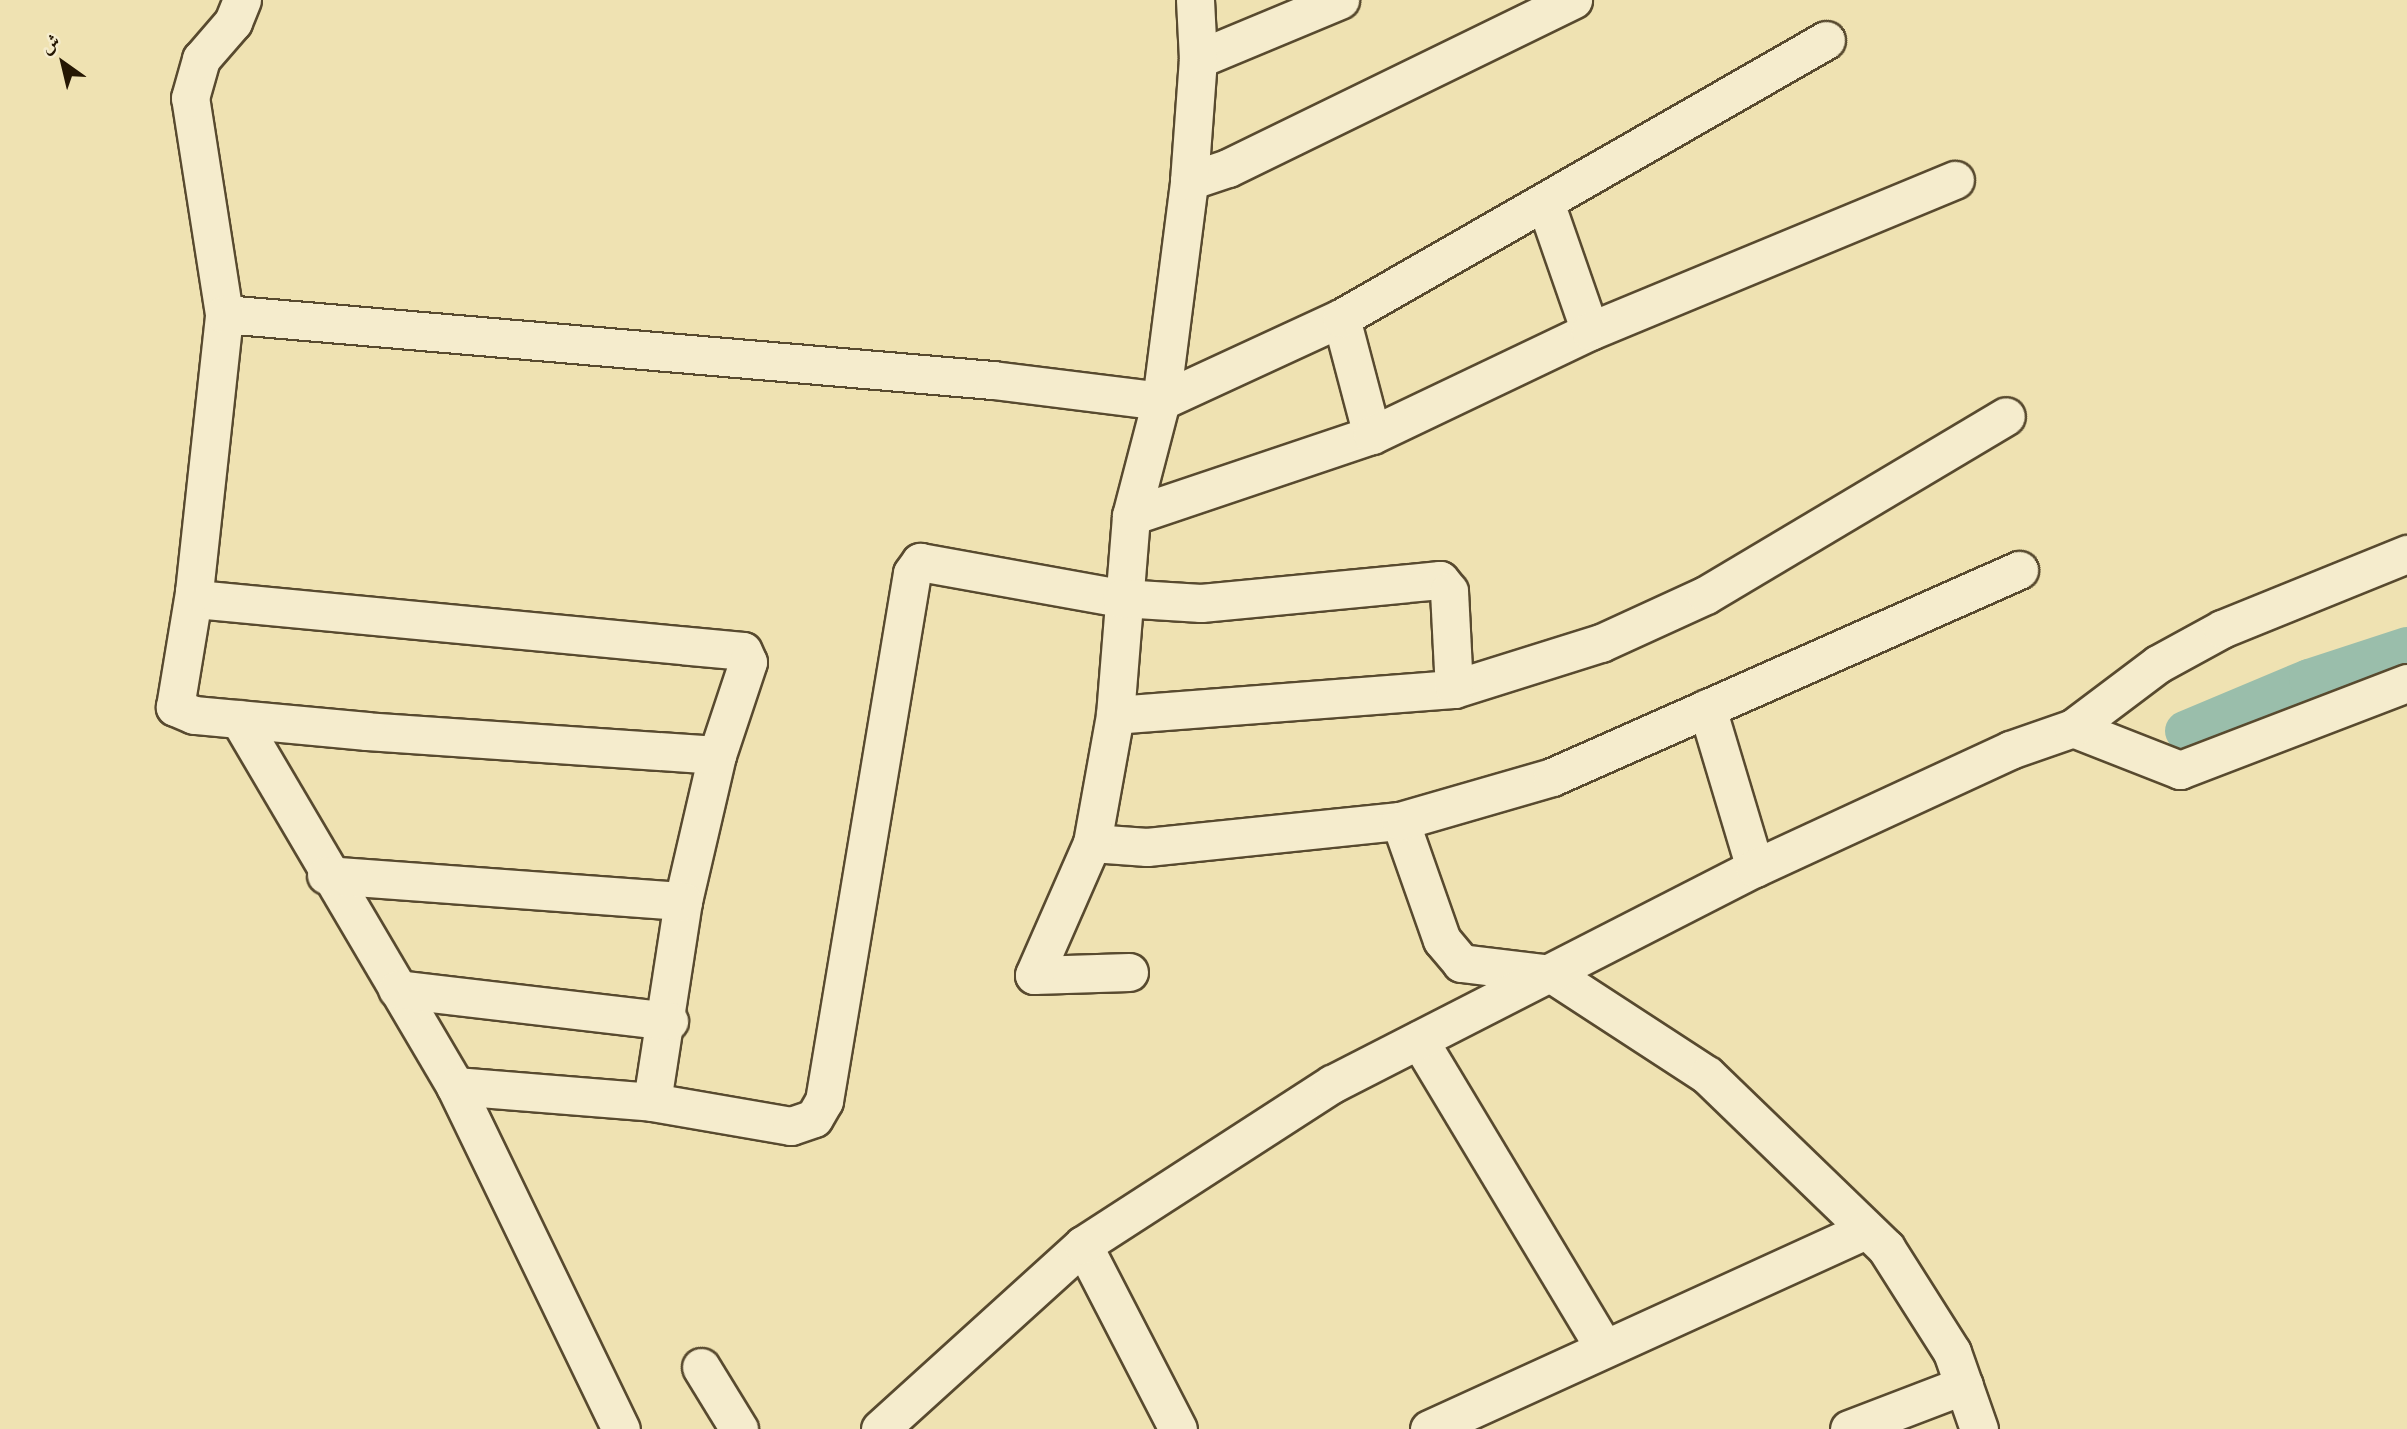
<!DOCTYPE html>
<meta charset="utf-8">
<style>
body{margin:0}
#map{position:relative;width:2407px;height:1429px;overflow:hidden;background:#efe2b2;font-family:"Old Standard TT",Amiri,serif}
div>[style]{position:absolute}
[style*='--x']{left:calc(var(--x)*1px);top:calc(var(--y)*1px);width:calc(var(--w)*1px);rotate:calc(var(--a)*1deg)}
.canal>*{height:40px;margin:-20px;padding:0 20px;transform-origin:20px;border-radius:20px;background:#9abeab}
.roads{filter:drop-shadow(2px 0 #584a2f) drop-shadow(-2px 0 #584a2f) drop-shadow(0 2px #584a2f) drop-shadow(0 -2px #584a2f)}
.minor>*{height:37px;margin:-18.5px;padding:0 18.5px;transform-origin:18.5px;border-radius:18.5px;background:#f5eccd}
span{translate:-50% -50%;white-space:nowrap;text-align:center;line-height:1.15;-webkit-text-stroke:6px #f5eccd;paint-order:stroke}
.north{position:absolute;left:28px;top:28px;width:70px;height:70px;-webkit-text-stroke:5px #f5eccd;paint-order:stroke;rotate:326deg;font-size:19px;font-weight:700;line-height:28px;text-align:center;color:#251703}
.north::after{content:'';display:block;margin:auto;width:24px;height:32px;background:#251703;clip-path:polygon(50% 0,100% 100%,50% 72%,0 100%)}
</style>
<div id="map">
<div class="canal">
<div style="--x:2185;--y:731;--w:134;--a:-22.8"></div>
<div style="--x:2309;--y:679;--w:103;--a:-18.1"></div>
</div>
<div class="roads">
<div class="minor">
<div style="--x:1198;--y:59;--w:154;--a:-22.6"></div>
<div style="--x:1189;--y:181;--w:41;--a:-18.4"></div>
<div style="--x:1228;--y:168;--w:384;--a:-26"></div>
<div style="--x:1546;--y:205;--w:133;--a:70.8"></div>
<div style="--x:224;--y:314;--w:219;--a:-98.9"></div>
<div style="--x:190;--y:98;--w:41;--a:-74.2"></div>
<div style="--x:201;--y:59;--w:49;--a:-49.1"></div>
<div style="--x:233;--y:22;--w:24;--a:-68"></div>
<div style="--x:1341;--y:318;--w:121;--a:75.2"></div>
<div style="--x:1131;--y:516;--w:254;--a:-18.6"></div>
<div style="--x:1372;--y:435;--w:242;--a:-25.5"></div>
<div style="--x:1590;--y:331;--w:395;--a:-22.5"></div>
<div style="--x:194;--y:592;--w:7;--a:74"></div>
<div style="--x:196;--y:599;--w:549;--a:5.43"></div>
<div style="--x:743;--y:651;--w:12;--a:66"></div>
<div style="--x:748;--y:662;--w:98;--a:108.4"></div>
<div style="--x:717;--y:755;--w:150;--a:103.1"></div>
<div style="--x:683;--y:901;--w:203;--a:98.8"></div>
<div style="--x:1707;--y:708;--w:167;--a:73.3"></div>
<div style="--x:1115;--y:715;--w:340;--a:-4.4"></div>
<div style="--x:1454;--y:689;--w:154;--a:-17.4"></div>
<div style="--x:1601;--y:643;--w:115;--a:-24.6"></div>
<div style="--x:1706;--y:595;--w:349;--a:-30.8"></div>
<div style="--x:239;--y:719;--w:426;--a:59.5"></div>
<div style="--x:455;--y:1086;--w:381;--a:64.2"></div>
<div style="--x:2073;--y:728;--w:115;--a:21.4"></div>
<div style="--x:2180;--y:770;--w:243;--a:-21"></div>
<div style="--x:717;--y:755;--w:351;--a:-176.1"></div>
<div style="--x:367;--y:731;--w:174;--a:-174.7"></div>
<div style="--x:194;--y:715;--w:21;--a:-157"></div>
<div style="--x:175;--y:707;--w:117;--a:-80.6"></div>
<div style="--x:194;--y:592;--w:280;--a:-83.8"></div>
<div style="--x:224;--y:314;--w:772;--a:4.91"></div>
<div style="--x:993;--y:380;--w:169;--a:7.1"></div>
<div style="--x:1161;--y:401;--w:198;--a:-24.8"></div>
<div style="--x:1341;--y:318;--w:559;--a:-29.82"></div>
<div style="--x:1400;--y:821;--w:126;--a:70.6"></div>
<div style="--x:1442;--y:940;--w:30;--a:50"></div>
<div style="--x:1461;--y:963;--w:92;--a:6.9"></div>
<div style="--x:1552;--y:974;--w:185;--a:33.1"></div>
<div style="--x:1707;--y:1075;--w:249;--a:44"></div>
<div style="--x:1886;--y:1248;--w:123;--a:57.6"></div>
<div style="--x:1952;--y:1352;--w:82;--a:70.7"></div>
<div style="--x:1092;--y:843;--w:55;--a:4.2"></div>
<div style="--x:1147;--y:847;--w:254;--a:-5.9"></div>
<div style="--x:1400;--y:821;--w:158;--a:-16.1"></div>
<div style="--x:1552;--y:777;--w:511;--a:-23.91"></div>
<div style="--x:326;--y:875;--w:358;--a:4.2"></div>
<div style="--x:1129;--y:972;--w:95;--a:178.2"></div>
<div style="--x:1034;--y:975;--w:144;--a:-66.3"></div>
<div style="--x:1092;--y:843;--w:130;--a:-79.8"></div>
<div style="--x:1115;--y:715;--w:200;--a:-85.4"></div>
<div style="--x:1131;--y:516;--w:119;--a:-75.4"></div>
<div style="--x:1161;--y:401;--w:222;--a:-82.7"></div>
<div style="--x:1189;--y:181;--w:122;--a:-85.8"></div>
<div style="--x:1198;--y:59;--w:59;--a:-92.9"></div>
<div style="--x:397;--y:989;--w:274;--a:6.7"></div>
<div style="--x:1419;--y:1040;--w:359;--a:59"></div>
<div style="--x:455;--y:1086;--w:198;--a:4.6"></div>
<div style="--x:652;--y:1102;--w:141;--a:9.8"></div>
<div style="--x:791;--y:1126;--w:24;--a:-19"></div>
<div style="--x:814;--y:1118;--w:20;--a:-60"></div>
<div style="--x:824;--y:1101;--w:535;--a:-80.54"></div>
<div style="--x:912;--y:573;--w:14;--a:-54"></div>
<div style="--x:920;--y:562;--w:204;--a:10.2"></div>
<div style="--x:1121;--y:598;--w:80;--a:3.6"></div>
<div style="--x:1201;--y:603;--w:240;--a:-5.5"></div>
<div style="--x:1440;--y:580;--w:14;--a:51"></div>
<div style="--x:1449;--y:591;--w:98;--a:87.1"></div>
<div style="--x:1083;--y:1245;--w:207;--a:62.7"></div>
<div style="--x:701;--y:1367;--w:73;--a:58.5"></div>
<div style="--x:880;--y:1429;--w:274;--a:-42.2"></div>
<div style="--x:1083;--y:1245;--w:297;--a:-32.9"></div>
<div style="--x:1332;--y:1084;--w:475;--a:-27.1"></div>
<div style="--x:1755;--y:868;--w:281;--a:-24.8"></div>
<div style="--x:2010;--y:750;--w:67;--a:-19.2"></div>
<div style="--x:2073;--y:728;--w:106;--a:-37"></div>
<div style="--x:2158;--y:664;--w:73;--a:-28.7"></div>
<div style="--x:2222;--y:629;--w:200;--a:-22.1"></div>
<div style="--x:1429;--y:1429;--w:480;--a:-24.5"></div>
<div style="--x:1849;--y:1429;--w:123;--a:-20.9"></div>
</div>
</div>
<div class="north">ش</div>
</div>
